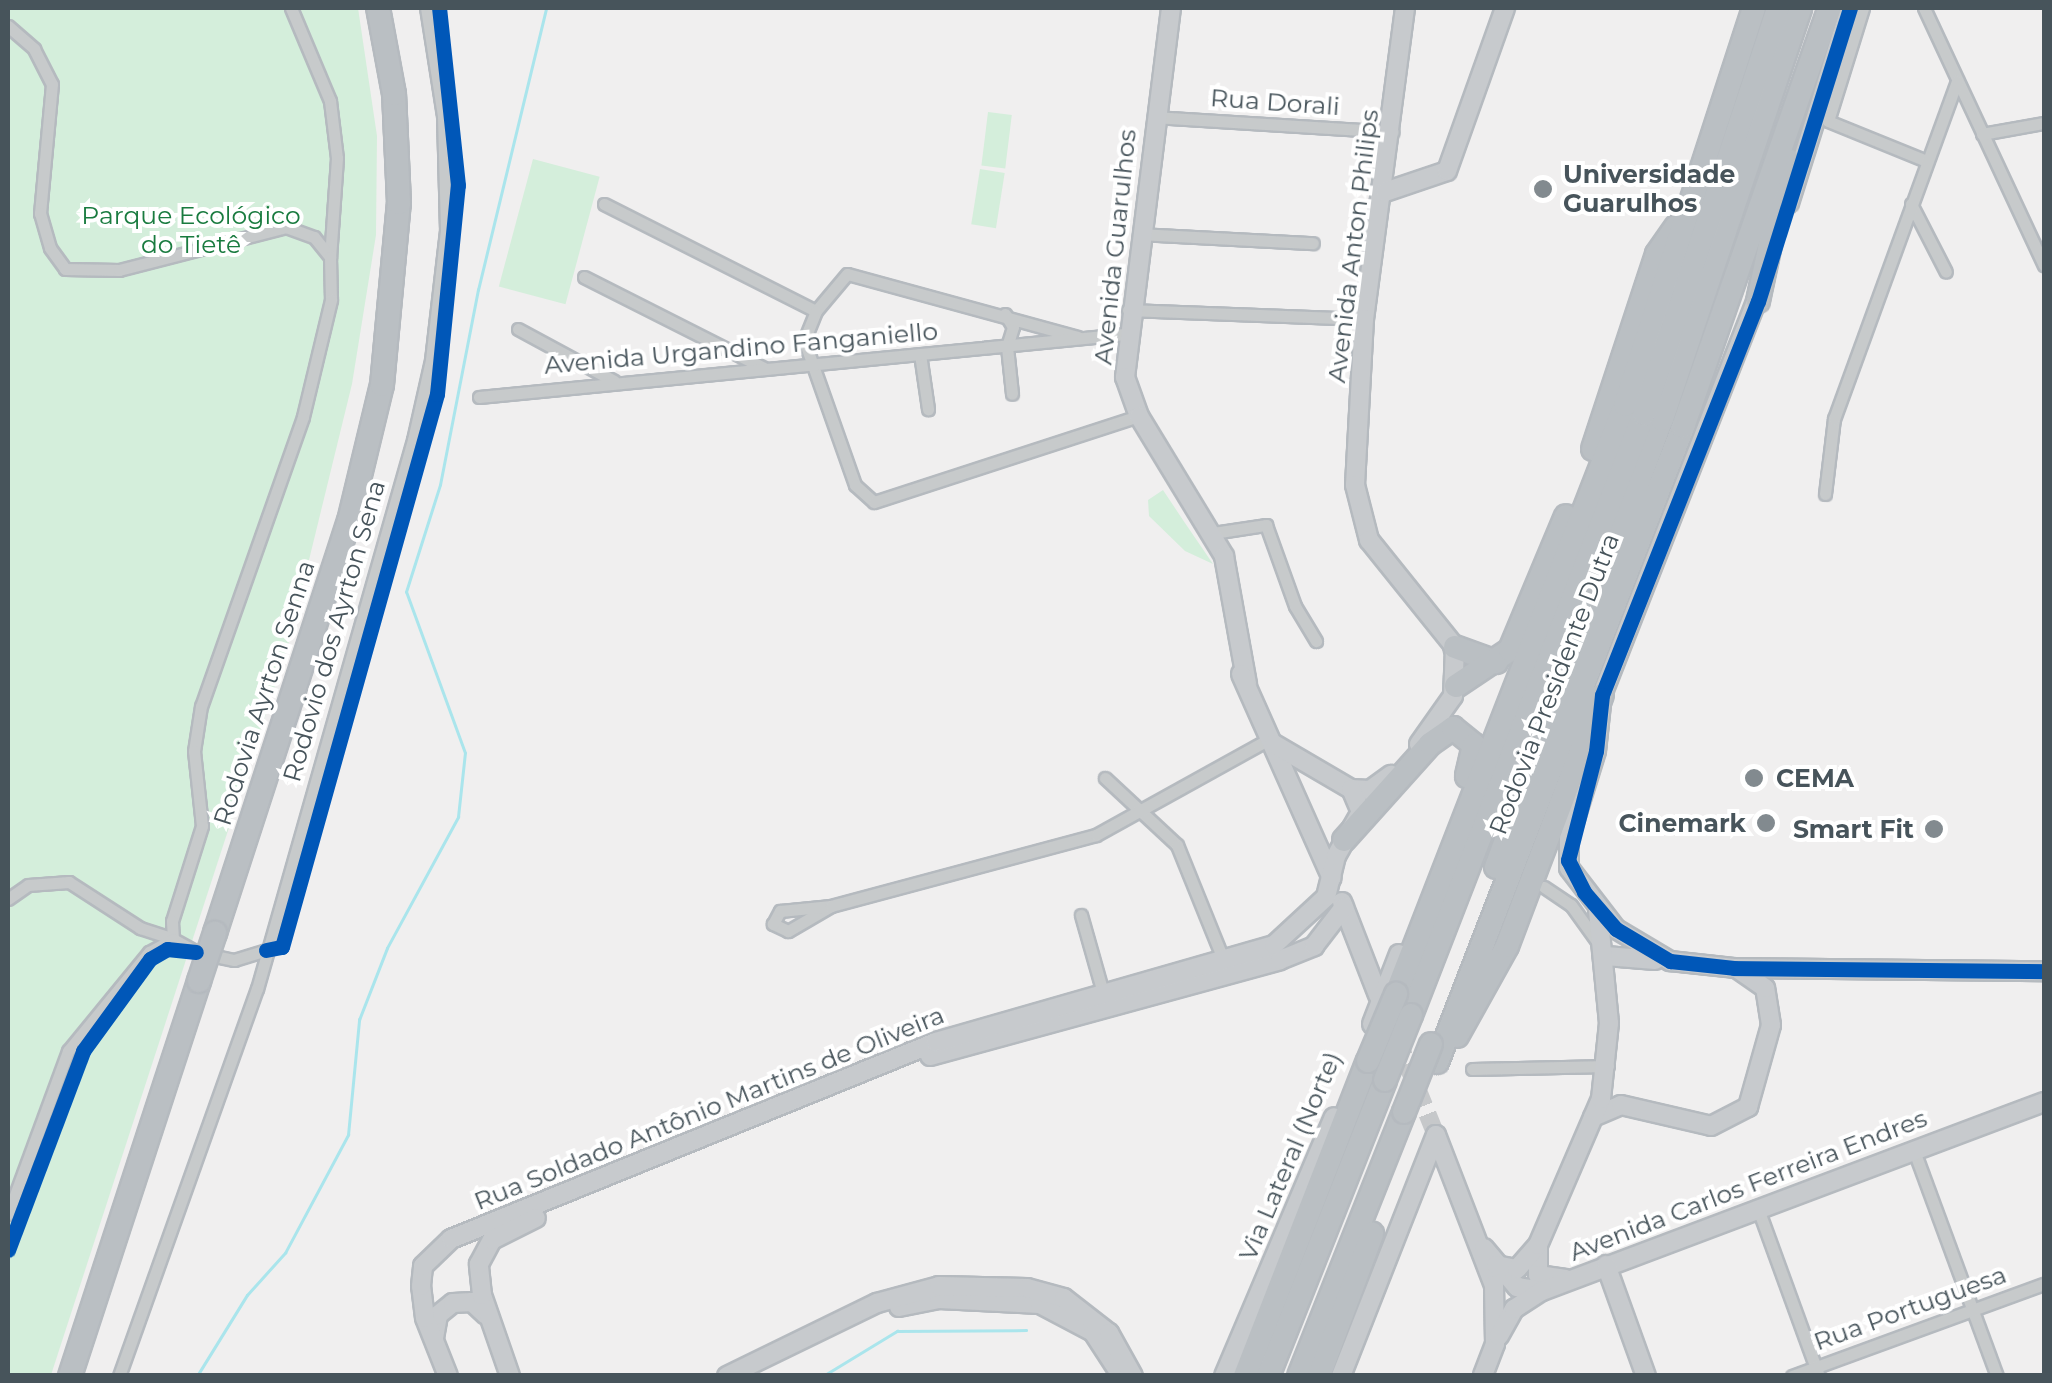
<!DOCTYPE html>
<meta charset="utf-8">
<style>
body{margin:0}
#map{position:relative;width:2052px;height:1383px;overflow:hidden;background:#f0efef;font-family:Montserrat,sans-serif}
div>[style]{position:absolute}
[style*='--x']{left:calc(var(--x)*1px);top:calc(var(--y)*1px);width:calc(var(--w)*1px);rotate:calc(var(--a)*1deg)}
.green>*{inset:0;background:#d4eedb;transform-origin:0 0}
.stream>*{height:2.5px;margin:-1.25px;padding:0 1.25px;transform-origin:1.25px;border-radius:1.25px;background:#aae5ec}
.secondary-tunnel>*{height:18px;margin-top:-9px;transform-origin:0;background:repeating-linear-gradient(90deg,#c6c8ca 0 18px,transparent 0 27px)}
.roads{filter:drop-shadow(2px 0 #b5babf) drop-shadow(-2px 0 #b5babf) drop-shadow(0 2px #b5babf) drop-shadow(0 -2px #b5babf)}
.street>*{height:11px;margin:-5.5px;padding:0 5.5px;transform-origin:5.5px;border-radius:5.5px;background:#c7cacb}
.secondary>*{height:18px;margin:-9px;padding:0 9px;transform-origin:9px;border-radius:9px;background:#c7cacd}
.highway>*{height:22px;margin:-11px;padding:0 11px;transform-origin:11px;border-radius:11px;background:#babfc3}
.bridges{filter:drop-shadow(2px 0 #b5babf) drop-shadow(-2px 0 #b5babf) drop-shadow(0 2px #b5babf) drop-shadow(0 -2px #b5babf)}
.highway-bridge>*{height:22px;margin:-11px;padding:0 11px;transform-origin:11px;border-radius:11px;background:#babfc3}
.cycleway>*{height:15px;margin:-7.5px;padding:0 7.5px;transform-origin:7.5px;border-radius:7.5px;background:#0057b8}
.dots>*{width:28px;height:28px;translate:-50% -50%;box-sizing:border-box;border:5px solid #fff;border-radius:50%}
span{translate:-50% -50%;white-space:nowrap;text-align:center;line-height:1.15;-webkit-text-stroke:8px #fff;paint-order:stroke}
.street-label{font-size:25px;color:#47545b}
.poi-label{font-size:25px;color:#47545b;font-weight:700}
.left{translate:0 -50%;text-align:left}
.right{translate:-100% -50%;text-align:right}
.park-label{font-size:25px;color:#197b3f}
.frame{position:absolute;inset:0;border:10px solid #47545b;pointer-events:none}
</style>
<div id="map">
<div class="green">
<div style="clip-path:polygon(8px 8px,358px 8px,377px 136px,376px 235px,352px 384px,288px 646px,51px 1375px,8px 1376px)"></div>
<div style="left:988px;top:112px;width:24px;height:54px;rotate:7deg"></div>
<div style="left:533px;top:159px;width:69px;height:132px;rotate:15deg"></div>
<div style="left:980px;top:169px;width:25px;height:56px;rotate:9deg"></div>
<div style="clip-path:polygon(1163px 490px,1185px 523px,1213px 564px,1185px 551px,1149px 516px,1148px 500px)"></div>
</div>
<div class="stream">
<div style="--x:197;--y:1376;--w:95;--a:-58.3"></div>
<div style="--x:247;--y:1295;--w:57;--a:-47.9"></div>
<div style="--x:285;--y:1253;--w:134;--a:-61.9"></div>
<div style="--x:348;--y:1135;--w:116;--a:-84.5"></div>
<div style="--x:359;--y:1020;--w:77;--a:-68.7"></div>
<div style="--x:387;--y:948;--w:149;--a:-61.5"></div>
<div style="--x:458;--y:817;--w:64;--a:-83.8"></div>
<div style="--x:465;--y:753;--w:171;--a:-110.1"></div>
<div style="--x:406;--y:592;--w:112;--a:-72.4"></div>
<div style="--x:440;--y:485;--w:199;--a:-79"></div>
<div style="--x:478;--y:290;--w:290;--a:-76.4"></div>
<div style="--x:823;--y:1376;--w:87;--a:-31.3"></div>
<div style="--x:897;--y:1331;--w:129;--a:-0.4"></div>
</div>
<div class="secondary-tunnel">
<div style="--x:1397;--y:1039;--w:104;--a:67.9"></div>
</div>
<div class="roads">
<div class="street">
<div style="--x:291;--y:8;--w:101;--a:67.2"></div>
<div style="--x:330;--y:101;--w:57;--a:83"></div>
<div style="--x:337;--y:158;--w:99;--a:94"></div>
<div style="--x:1863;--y:8;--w:118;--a:107.2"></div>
<div style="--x:1828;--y:121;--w:104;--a:22.1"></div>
<div style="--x:1924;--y:8;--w:284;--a:65"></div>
<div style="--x:8;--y:26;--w:35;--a:41"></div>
<div style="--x:34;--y:49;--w:39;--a:63"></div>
<div style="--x:52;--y:84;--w:130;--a:95.3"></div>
<div style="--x:40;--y:213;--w:36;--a:74"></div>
<div style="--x:50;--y:248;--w:26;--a:54"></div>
<div style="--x:65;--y:269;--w:54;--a:1.1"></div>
<div style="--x:119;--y:270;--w:172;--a:-14.4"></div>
<div style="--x:286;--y:227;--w:30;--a:20"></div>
<div style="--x:314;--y:237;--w:26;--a:51"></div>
<div style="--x:330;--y:257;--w:43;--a:88.7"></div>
<div style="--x:331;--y:300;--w:120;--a:103.5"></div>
<div style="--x:303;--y:417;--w:306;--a:109.4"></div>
<div style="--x:201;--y:706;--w:46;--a:98.8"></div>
<div style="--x:194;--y:751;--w:75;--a:83.9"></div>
<div style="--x:202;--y:826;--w:100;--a:107.5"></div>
<div style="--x:172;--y:921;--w:18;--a:87"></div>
<div style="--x:173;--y:939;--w:26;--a:29"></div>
<div style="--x:196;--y:952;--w:39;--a:12"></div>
<div style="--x:234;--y:960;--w:34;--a:-17"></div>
<div style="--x:1155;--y:117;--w:238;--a:3.6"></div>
<div style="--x:1982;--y:134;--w:63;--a:-10.1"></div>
<div style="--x:604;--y:204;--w:237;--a:26.8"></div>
<div style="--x:1911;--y:204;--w:76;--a:62.8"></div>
<div style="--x:1139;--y:234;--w:174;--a:3"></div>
<div style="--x:584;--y:277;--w:202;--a:26.8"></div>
<div style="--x:1128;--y:310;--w:236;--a:2.2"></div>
<div style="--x:1005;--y:314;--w:15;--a:58"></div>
<div style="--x:1013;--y:327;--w:21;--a:107"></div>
<div style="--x:1007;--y:347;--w:47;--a:83.9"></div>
<div style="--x:518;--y:329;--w:109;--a:28.4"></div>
<div style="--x:1078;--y:337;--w:239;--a:-164.7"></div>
<div style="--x:847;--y:274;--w:48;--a:130"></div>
<div style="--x:816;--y:311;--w:31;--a:112"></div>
<div style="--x:804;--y:340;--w:154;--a:70.6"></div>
<div style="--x:855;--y:485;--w:25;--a:42"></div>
<div style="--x:874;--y:502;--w:279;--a:-18"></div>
<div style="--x:920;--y:354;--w:56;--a:81.7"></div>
<div style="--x:479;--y:397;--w:649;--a:-5.57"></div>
<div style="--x:1825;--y:494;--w:76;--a:-83.2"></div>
<div style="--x:1834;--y:419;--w:360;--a:-70"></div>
<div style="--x:1213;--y:533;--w:54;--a:-8.6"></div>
<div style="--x:1266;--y:525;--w:86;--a:70.3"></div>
<div style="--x:1295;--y:606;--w:41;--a:59"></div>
<div style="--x:1105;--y:778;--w:98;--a:42.9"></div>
<div style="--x:1177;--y:845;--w:123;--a:68"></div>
<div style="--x:1544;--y:887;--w:32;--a:34"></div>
<div style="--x:1571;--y:905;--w:48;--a:54.3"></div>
<div style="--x:8;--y:899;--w:24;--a:-35"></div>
<div style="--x:28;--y:885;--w:41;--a:-4.2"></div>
<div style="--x:69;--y:882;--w:85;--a:32.9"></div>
<div style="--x:140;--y:928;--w:35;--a:18"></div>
<div style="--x:831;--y:906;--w:50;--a:149.8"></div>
<div style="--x:788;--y:931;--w:17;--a:-155"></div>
<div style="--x:773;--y:924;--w:15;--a:-62"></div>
<div style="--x:780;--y:911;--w:51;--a:-5.6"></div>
<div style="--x:831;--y:906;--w:274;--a:-15"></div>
<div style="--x:1096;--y:835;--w:200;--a:-29"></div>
<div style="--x:1081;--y:915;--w:81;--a:74.2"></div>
<div style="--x:1472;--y:1069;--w:136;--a:-1.3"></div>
<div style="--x:1913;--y:1148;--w:243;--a:69.8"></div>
<div style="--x:1757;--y:1206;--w:181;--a:70"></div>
<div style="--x:8;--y:1214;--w:174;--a:-69.8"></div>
<div style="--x:68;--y:1051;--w:128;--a:-50.7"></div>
<div style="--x:149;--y:952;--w:27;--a:-28"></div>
<div style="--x:119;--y:1376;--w:411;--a:-70.4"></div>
<div style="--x:257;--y:989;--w:571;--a:-74.14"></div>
<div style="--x:413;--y:440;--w:82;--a:-77.3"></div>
<div style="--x:431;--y:360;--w:131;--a:-83.4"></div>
<div style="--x:446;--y:230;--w:114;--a:-91.5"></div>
<div style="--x:443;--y:116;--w:109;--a:-98.9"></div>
<div style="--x:1792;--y:1376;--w:268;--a:-20.1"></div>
</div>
<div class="secondary">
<div style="--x:1171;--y:8;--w:372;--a:97.1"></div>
<div style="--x:1125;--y:377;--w:41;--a:70.3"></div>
<div style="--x:1139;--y:416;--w:164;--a:58.7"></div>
<div style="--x:1224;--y:556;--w:130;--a:79.8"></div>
<div style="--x:1405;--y:8;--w:314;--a:97.5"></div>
<div style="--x:1364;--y:319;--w:166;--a:93.1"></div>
<div style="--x:1355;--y:485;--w:57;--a:75.7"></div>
<div style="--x:1369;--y:540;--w:137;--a:51.2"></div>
<div style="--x:1455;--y:647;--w:49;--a:92.3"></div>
<div style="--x:1453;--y:696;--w:59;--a:125.3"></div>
<div style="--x:1385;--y:192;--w:65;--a:-18.7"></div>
<div style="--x:1447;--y:171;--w:173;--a:-70.4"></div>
<div style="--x:1789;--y:203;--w:204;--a:-72.6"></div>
<div style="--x:1761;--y:289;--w:436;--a:111.4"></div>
<div style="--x:1602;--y:695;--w:56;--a:96.1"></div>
<div style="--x:1596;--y:751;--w:91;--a:107.2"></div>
<div style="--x:1569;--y:838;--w:30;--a:90"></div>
<div style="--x:1569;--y:868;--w:77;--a:52.4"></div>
<div style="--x:1616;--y:929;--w:63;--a:30.7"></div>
<div style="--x:1670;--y:961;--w:64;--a:6.2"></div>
<div style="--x:1734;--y:968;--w:310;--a:0.6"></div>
<div style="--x:1241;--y:674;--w:223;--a:66"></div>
<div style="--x:1274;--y:744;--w:89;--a:30.3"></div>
<div style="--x:1351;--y:789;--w:19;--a:3"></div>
<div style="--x:1370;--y:790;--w:26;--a:-36"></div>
<div style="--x:1342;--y:902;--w:100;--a:68.8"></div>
<div style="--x:1606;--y:956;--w:49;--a:4.7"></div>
<div style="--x:1372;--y:1024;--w:75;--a:-68.9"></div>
<div style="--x:930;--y:1056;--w:363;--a:-15.3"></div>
<div style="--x:1280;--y:960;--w:37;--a:-22"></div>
<div style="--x:1314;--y:946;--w:49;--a:-52.4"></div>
<div style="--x:1593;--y:1117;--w:30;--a:-23"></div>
<div style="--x:1621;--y:1105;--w:92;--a:13.1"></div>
<div style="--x:1711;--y:1126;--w:42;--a:-27.2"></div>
<div style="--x:1748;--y:1107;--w:85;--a:-74.3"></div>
<div style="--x:1771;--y:1025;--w:37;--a:-99"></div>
<div style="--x:1765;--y:988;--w:33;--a:-145"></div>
<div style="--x:1436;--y:1135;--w:161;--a:68.9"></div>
<div style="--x:1494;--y:1285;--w:59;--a:89"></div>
<div style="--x:1495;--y:1344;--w:34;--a:111"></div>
<div style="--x:1538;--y:1246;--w:29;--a:90"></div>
<div style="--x:1538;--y:1275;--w:28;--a:8"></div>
<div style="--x:1484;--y:1248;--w:51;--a:49.8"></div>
<div style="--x:1517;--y:1287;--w:25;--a:9"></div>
<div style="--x:1542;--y:1291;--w:536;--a:-20.63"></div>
<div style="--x:1496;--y:1265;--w:21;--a:11"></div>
<div style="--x:1517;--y:1269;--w:32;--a:-49"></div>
<div style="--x:1538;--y:1245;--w:159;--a:-66.7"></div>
<div style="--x:1601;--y:1099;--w:76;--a:-84"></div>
<div style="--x:1609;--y:1023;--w:114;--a:-95.6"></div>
<div style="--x:1606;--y:1265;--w:118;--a:70.2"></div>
<div style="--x:899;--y:1307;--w:41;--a:-11.3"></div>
<div style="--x:939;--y:1299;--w:101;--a:2.8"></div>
<div style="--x:1040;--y:1304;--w:60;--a:27.8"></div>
<div style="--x:1093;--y:1332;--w:51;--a:56.9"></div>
<div style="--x:1499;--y:1336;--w:31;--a:-61"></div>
<div style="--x:1514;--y:1309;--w:33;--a:-33"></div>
<div style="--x:434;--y:1338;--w:23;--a:-80"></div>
<div style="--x:438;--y:1315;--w:19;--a:-39"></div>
<div style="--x:453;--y:1303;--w:19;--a:-3"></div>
<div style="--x:472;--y:1302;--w:19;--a:43"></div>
<div style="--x:448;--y:1376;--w:62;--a:-111.6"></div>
<div style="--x:425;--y:1318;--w:32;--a:-97"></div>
<div style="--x:421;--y:1286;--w:20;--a:-84"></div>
<div style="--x:423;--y:1266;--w:39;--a:-44"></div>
<div style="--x:451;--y:1239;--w:523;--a:-22.11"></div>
<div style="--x:936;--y:1042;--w:352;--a:-16"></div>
<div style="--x:1274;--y:945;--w:71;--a:-42.7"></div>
<div style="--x:1326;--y:897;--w:42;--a:-76.3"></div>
<div style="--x:1336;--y:856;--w:51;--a:-60.4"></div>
<div style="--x:1361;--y:812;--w:25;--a:-113"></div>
<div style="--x:510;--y:1376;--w:86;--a:-109.1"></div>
<div style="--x:482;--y:1295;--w:31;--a:-96"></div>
<div style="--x:479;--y:1264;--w:27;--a:-62"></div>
<div style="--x:492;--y:1240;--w:49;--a:-26.6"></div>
<div style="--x:727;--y:1376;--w:167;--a:-26"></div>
<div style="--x:877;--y:1303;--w:64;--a:-15.3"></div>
<div style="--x:939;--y:1286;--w:88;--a:1.3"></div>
<div style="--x:1027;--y:1288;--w:38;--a:15"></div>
<div style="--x:1064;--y:1298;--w:57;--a:37.9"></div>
<div style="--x:1109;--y:1333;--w:49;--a:60.8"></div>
<div style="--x:1224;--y:1376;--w:281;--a:-67"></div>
<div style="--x:1341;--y:1376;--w:259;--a:-68.5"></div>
</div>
<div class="highway">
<div style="--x:1758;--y:301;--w:144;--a:-78"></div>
<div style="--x:1593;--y:449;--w:205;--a:-71.8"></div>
<div style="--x:1657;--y:254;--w:33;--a:-55"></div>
<div style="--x:1455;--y:647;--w:44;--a:20.1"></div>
<div style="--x:1456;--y:686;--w:65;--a:-33.7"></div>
<div style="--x:1510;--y:650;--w:145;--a:-67.3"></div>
<div style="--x:1344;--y:840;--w:129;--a:-48.1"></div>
<div style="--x:1430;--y:744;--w:28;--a:-35"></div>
<div style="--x:1453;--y:728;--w:27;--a:39"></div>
<div style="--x:1474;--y:745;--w:32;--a:103"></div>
<div style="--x:1496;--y:867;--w:478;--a:-69.7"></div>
<div style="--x:1662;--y:419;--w:434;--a:-71.4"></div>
<div style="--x:215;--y:933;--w:433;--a:-72"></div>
<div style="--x:349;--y:521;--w:140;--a:-76.4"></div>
<div style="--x:382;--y:385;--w:183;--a:-84.7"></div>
<div style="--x:399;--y:203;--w:109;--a:-92.6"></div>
<div style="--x:394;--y:94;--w:87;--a:-100.5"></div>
<div style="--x:1396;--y:994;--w:632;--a:-68.75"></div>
<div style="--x:1625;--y:405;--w:417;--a:-72"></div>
<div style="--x:1411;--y:1015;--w:645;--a:-68.81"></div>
<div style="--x:1644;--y:414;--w:428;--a:-71.7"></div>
<div style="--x:1457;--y:1036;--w:103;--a:-60.9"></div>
<div style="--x:1507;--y:946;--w:268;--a:-69.3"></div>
<div style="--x:1437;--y:1062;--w:681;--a:-68.82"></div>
<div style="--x:1683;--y:427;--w:444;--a:-70.7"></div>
<div style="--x:70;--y:1376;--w:416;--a:-71.9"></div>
<div style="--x:1245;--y:1376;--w:338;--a:-68.7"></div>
<div style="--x:1268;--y:1376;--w:318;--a:-68.4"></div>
<div style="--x:1299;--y:1376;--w:284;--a:-68.3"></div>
<div style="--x:1319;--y:1376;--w:152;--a:-69.5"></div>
</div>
</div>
<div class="bridges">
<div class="highway-bridge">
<div style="--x:199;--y:981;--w:51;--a:-71.6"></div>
<div style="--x:1368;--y:1061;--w:73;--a:-67.3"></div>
<div style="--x:1385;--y:1080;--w:70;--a:-68.2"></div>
<div style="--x:1404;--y:1112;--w:73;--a:-68.3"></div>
</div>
</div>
<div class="cycleway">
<div style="--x:1850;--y:8;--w:307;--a:107.4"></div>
<div style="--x:1758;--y:301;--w:424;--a:111.6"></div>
<div style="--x:1602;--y:695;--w:56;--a:96.1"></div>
<div style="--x:1596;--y:751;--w:113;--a:104.4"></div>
<div style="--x:1568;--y:860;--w:36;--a:63"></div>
<div style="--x:1584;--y:892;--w:49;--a:49.1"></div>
<div style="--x:1616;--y:929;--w:63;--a:30.7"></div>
<div style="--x:1670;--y:961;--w:64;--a:6.2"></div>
<div style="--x:1734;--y:968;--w:310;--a:0.6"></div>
<div style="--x:266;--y:950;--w:16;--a:-11"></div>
<div style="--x:282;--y:947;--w:574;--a:-74.34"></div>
<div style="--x:437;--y:394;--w:210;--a:-84.3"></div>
<div style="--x:458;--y:185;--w:178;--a:-96.1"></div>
<div style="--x:8;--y:1250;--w:213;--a:-69.3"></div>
<div style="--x:83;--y:1051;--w:114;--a:-53.9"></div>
<div style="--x:150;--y:959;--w:20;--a:-30"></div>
<div style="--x:167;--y:949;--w:29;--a:6"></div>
</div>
<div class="dots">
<div style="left:1543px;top:189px;background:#828a8f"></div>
<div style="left:1754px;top:778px;background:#828a8f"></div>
<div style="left:1766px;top:823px;background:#828a8f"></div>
<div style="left:1934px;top:829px;background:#828a8f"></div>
</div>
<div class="street-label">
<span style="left:1275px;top:102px;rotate:4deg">Rua Dorali</span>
<span style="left:1353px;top:246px;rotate:-83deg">Avenida Anton Philips</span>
<span style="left:1115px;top:247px;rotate:-84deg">Avenida Guarulhos</span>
<span style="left:741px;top:348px;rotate:-5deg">Avenida Urgandino Fanganiello</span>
<span style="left:334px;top:631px;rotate:-74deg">Rodovio dos Ayrton Sena</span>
<span style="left:1554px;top:684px;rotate:-69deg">Rodovia Presidente Dutra</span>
<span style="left:264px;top:693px;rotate:-72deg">Rodovia Ayrton Senna</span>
<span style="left:709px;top:1108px;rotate:-22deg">Rua Soldado Antônio Martins de Oliveira</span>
<span style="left:1290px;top:1156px;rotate:-67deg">Via Lateral (Norte)</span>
<span style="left:1748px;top:1185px;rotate:-21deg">Avenida Carlos Ferreira Endres</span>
<span style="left:1910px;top:1308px;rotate:-20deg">Rua Portuguesa</span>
</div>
<div class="poi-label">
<span class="left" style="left:1563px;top:189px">Universidade<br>Guarulhos</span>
<span class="left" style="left:1776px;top:778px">CEMA</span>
<span class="right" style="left:1746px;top:823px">Cinemark</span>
<span class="right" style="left:1914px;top:829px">Smart Fit</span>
</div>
<div class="park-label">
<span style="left:191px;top:230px">Parque Ecológico<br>do Tietê</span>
</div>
<div class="frame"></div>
</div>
